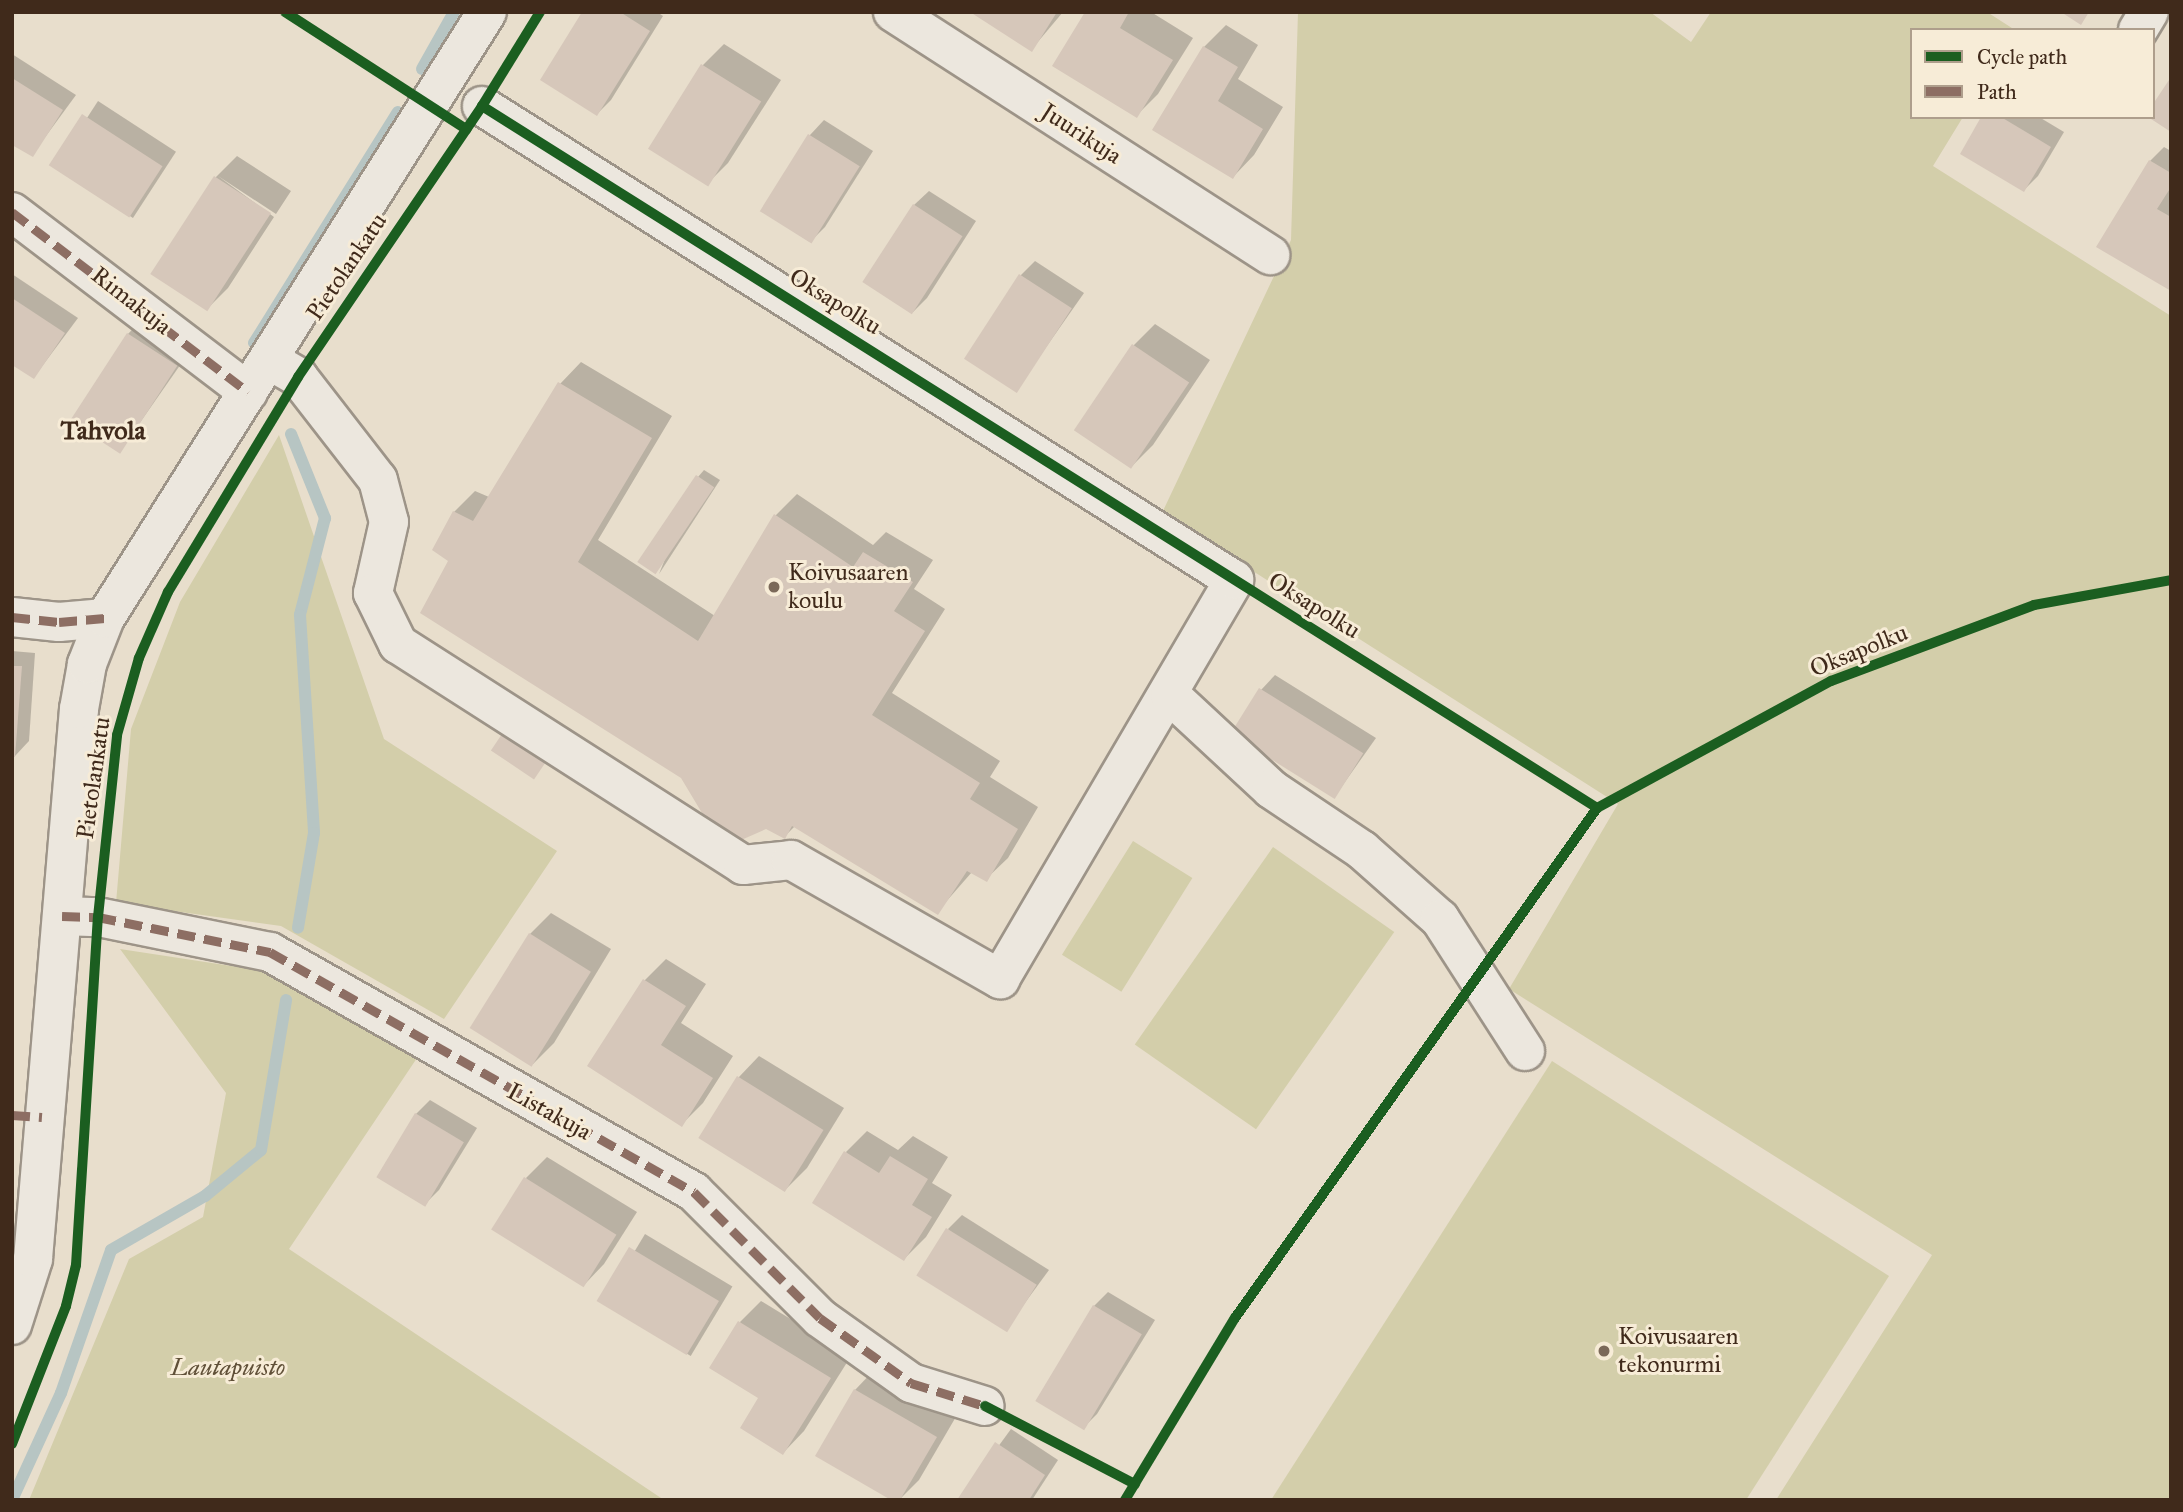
<!DOCTYPE html>
<style>
body{margin:0}
#map{position:relative;width:2183px;height:1512px;overflow:hidden;background:#e8decc;font-family:"IM FELL Great Primer",serif}
div>[style]{position:absolute}
[style*='--x']{left:calc(var(--x)*1px);top:calc(var(--y)*1px);width:calc(var(--w)*1px);rotate:calc(var(--a)*1deg)}
.green>*{inset:0;background:#d3ceaa;transform-origin:0 0}
.shadow>*{inset:0;background:#0003;transform-origin:0 0}
.stream>*{height:12px;margin:-6px;padding:0 6px;transform-origin:6px;border-radius:6px;background:#b7c5c3}
.building>*{inset:0;background:#d6c7ba;transform-origin:0 0}
.roads{filter:drop-shadow(2px 0 #9d9488) drop-shadow(-2px 0 #9d9488) drop-shadow(0 2px #9d9488) drop-shadow(0 -2px #9d9488)}
.minor>*{height:38px;margin:-19px;padding:0 19px;transform-origin:19px;border-radius:19px;background:#ece7de}
.quiet>*{height:9px;margin-top:-4.5px;transform-origin:0;background:repeating-linear-gradient(90deg,#8d6e63 0 18px,transparent 0 27px)}
.cycleway>*{height:10px;margin:-5px;padding:0 5px;transform-origin:5px;border-radius:5px;background:#1b5e20}
.dots>*{width:19px;height:19px;translate:-50% -50%;box-sizing:border-box;border:4px solid #f7ecd7;border-radius:50%}
span{translate:-50% -50%;white-space:nowrap;text-align:center;line-height:1.15;-webkit-text-stroke:6px #f7ecd7;paint-order:stroke}
.street-label{font-size:24px;color:#402a1b}
.poi-label{font-size:24px;color:#402a1b}
.left{translate:0 -50%;text-align:left}
.park-label{font-size:24px;color:#605038;font-style:italic}
.neighbourhood-label{font-size:26px;color:#402a1b;font-weight:700}
.frame{position:absolute;inset:0;border:14px solid #402a1b;pointer-events:none}
.legend{position:absolute;left:1910px;top:28px;width:245px;height:91px;box-sizing:border-box;background:#f7ecd7;border:2px solid #ae9e8c;margin:0;padding:9px 12px;list-style:none;font-size:21px;color:#402a1b}
.legend li{display:flex;align-items:center;gap:14px;height:35px}
.legend b{width:35px;border:2px solid #ae9e8c}
</style>
<div id="map">
<div class="green">
<div style="clip-path:polygon(1298px 12px,1650px 12px,1691px 42px,1711px 12px,1987px 12px,2015px 30px,1912px 30px,1912px 117px,1963px 117px,1933px 166px,2171px 316px,2171px 1500px,1776px 1500px,1932px 1255px,1509px 989px,1618px 804px,1162px 513px,1291px 240px)"></div>
<div style="clip-path:polygon(279px 435px,384px 739px,557px 851px,444px 1019px,281px 926px,116px 903px,131px 729px,180px 602px)"></div>
<div style="left:1133px;top:841px;width:70px;height:134px;rotate:32deg"></div>
<div style="left:1273px;top:847px;width:148px;height:241px;rotate:35deg"></div>
<div style="clip-path:polygon(120px 949px,265px 971px,417px 1058px,289px 1249px,664px 1500px,29px 1500px,129px 1259px,203px 1217px,226px 1093px)"></div>
<div style="clip-path:polygon(1552px 1061px,1889px 1276px,1746px 1500px,1271px 1500px)"></div>
</div>
<div class="shadow">
<div style="clip-path:polygon(584px 12px,657px 12px,663px 16px,611px 100px,597px 114px)"></div>
<div style="clip-path:polygon(973px 12px,1063px 12px,1031px 50px)"></div>
<div style="clip-path:polygon(1087px 12px,1151px 12px,1193px 38px,1158px 94px,1136px 116px)"></div>
<div style="clip-path:polygon(1226px 25px,1258px 45px,1238px 79px,1283px 107px,1254px 155px,1233px 177px,1155px 129px,1204px 47px)"></div>
<div style="clip-path:polygon(724px 44px,781px 80px,728px 163px,707px 184px,703px 65px)"></div>
<div style="clip-path:polygon(12px 54px,76px 95px,32px 155px,12px 143px)"></div>
<div style="left:98px;top:101px;width:93px;height:79px;rotate:33deg"></div>
<div style="clip-path:polygon(1983px 117px,2039px 117px,2064px 132px,2038px 176px,2024px 190px)"></div>
<div style="clip-path:polygon(824px 120px,873px 151px,825px 227px,810px 242px,762px 211px,810px 135px)"></div>
<div style="clip-path:polygon(2164px 147px,2171px 151px,2171px 289px,2099px 246px,2150px 161px)"></div>
<div style="clip-path:polygon(237px 156px,291px 191px,276px 214px,218px 176px,274px 217px,228px 288px,207px 309px,216px 177px)"></div>
<div style="clip-path:polygon(929px 191px,976px 221px,927px 298px,913px 312px,914px 205px)"></div>
<div style="clip-path:polygon(1035px 261px,1084px 293px,1016px 390px,1021px 275px)"></div>
<div style="clip-path:polygon(12px 274px,78px 318px,34px 377px,12px 362px)"></div>
<div style="clip-path:polygon(142px 319px,190px 351px,120px 451px,128px 334px)"></div>
<div style="clip-path:polygon(1155px 324px,1210px 360px,1153px 445px,1132px 466px,1134px 345px)"></div>
<div style="clip-path:polygon(581px 362px,672px 416px,598px 540px,715px 616px,776px 515px,797px 494px,873px 545px,886px 532px,933px 560px,914px 589px,945px 609px,892px 693px,1000px 761px,990px 777px,1038px 807px,1008px 858px,986px 879px,972px 872px,937px 912px,795px 826px,785px 836px,682px 777px,450px 561px,454px 512px,475px 491px,489px 497px,560px 384px)"></div>
<div style="clip-path:polygon(704px 470px,720px 480px,659px 574px,698px 477px)"></div>
<div style="clip-path:polygon(12px 651px,35px 653px,29px 741px,15px 756px)"></div>
<div style="clip-path:polygon(1275px 675px,1376px 738px,1335px 796px,1261px 690px)"></div>
<div style="clip-path:polygon(551px 913px,611px 949px,554px 1043px,533px 1064px,530px 934px)"></div>
<div style="clip-path:polygon(666px 959px,706px 984px,681px 1023px,733px 1056px,703px 1103px,681px 1125px,590px 1066px,645px 980px)"></div>
<div style="clip-path:polygon(759px 1056px,844px 1108px,807px 1168px,785px 1190px,738px 1078px)"></div>
<div style="clip-path:polygon(430px 1100px,477px 1128px,439px 1190px,424px 1205px,416px 1114px)"></div>
<div style="clip-path:polygon(867px 1131px,898px 1150px,913px 1136px,948px 1157px,932px 1183px,952px 1195px,926px 1237px,904px 1259px,846px 1152px)"></div>
<div style="clip-path:polygon(547px 1157px,637px 1212px,604px 1264px,583px 1286px,526px 1178px)"></div>
<div style="clip-path:polygon(962px 1215px,1049px 1270px,1005px 1330px,948px 1229px)"></div>
<div style="left:645px;top:1234px;width:102px;height:81px;rotate:31deg"></div>
<div style="clip-path:polygon(1108px 1292px,1155px 1320px,1097px 1414px,1083px 1428px,1094px 1306px)"></div>
<div style="clip-path:polygon(761px 1301px,851px 1356px,804px 1431px,783px 1453px,761px 1398px,740px 1322px)"></div>
<div style="clip-path:polygon(876px 1368px,957px 1415px,919px 1480px,899px 1500px,855px 1390px)"></div>
<div style="clip-path:polygon(1011px 1429px,1058px 1460px,1032px 1500px,959px 1500px)"></div>
</div>
<div class="stream">
<div style="--x:422;--y:69;--w:65;--a:-60.7"></div>
<div style="--x:254;--y:343;--w:272;--a:-58.1"></div>
<div style="--x:291;--y:434;--w:91;--a:68"></div>
<div style="--x:325;--y:518;--w:100;--a:104.5"></div>
<div style="--x:300;--y:615;--w:218;--a:86.3"></div>
<div style="--x:314;--y:833;--w:96;--a:99.6"></div>
<div style="--x:12;--y:1500;--w:118;--a:-65.4"></div>
<div style="--x:61;--y:1393;--w:151;--a:-70.7"></div>
<div style="--x:111;--y:1250;--w:108;--a:-29.9"></div>
<div style="--x:205;--y:1196;--w:72;--a:-39.4"></div>
<div style="--x:261;--y:1150;--w:152;--a:-80.5"></div>
</div>
<div class="building">
<div style="clip-path:polygon(582px 12px,620px 12px,650px 31px,597px 116px,540px 80px)"></div>
<div style="clip-path:polygon(970px 12px,1057px 12px,1032px 52px)"></div>
<div style="clip-path:polygon(1085px 12px,1129px 12px,1120px 28px,1173px 60px,1137px 118px,1052px 66px)"></div>
<div style="clip-path:polygon(2061px 12px,2089px 12px,2081px 25px)"></div>
<div style="clip-path:polygon(1203px 46px,1238px 67px,1218px 101px,1263px 129px,1233px 179px,1152px 130px)"></div>
<div style="left:701px;top:64px;width:71px;height:100px;rotate:32deg"></div>
<div style="clip-path:polygon(2171px 77px,2171px 132px,2148px 117px,2153px 117px,2153px 104px)"></div>
<div style="clip-path:polygon(12px 78px,63px 110px,33px 157px,12px 145px)"></div>
<div style="left:82px;top:114px;width:96px;height:61px;rotate:33deg"></div>
<div style="clip-path:polygon(1981px 117px,2001px 117px,2051px 147px,2024px 192px,1960px 154px)"></div>
<div style="left:808px;top:134px;width:61px;height:91px;rotate:32deg"></div>
<div style="clip-path:polygon(2149px 160px,2171px 173px,2171px 187px,2157px 209px,2171px 217px,2171px 291px,2096px 247px)"></div>
<div style="left:214px;top:176px;width:68px;height:117px;rotate:33deg"></div>
<div style="left:913px;top:204px;width:59px;height:93px;rotate:33deg"></div>
<div style="left:1019px;top:274px;width:63px;height:101px;rotate:33deg"></div>
<div style="clip-path:polygon(12px 298px,65px 333px,34px 379px,12px 365px)"></div>
<div style="left:127px;top:333px;width:60px;height:105px;rotate:33deg"></div>
<div style="left:1132px;top:344px;width:69px;height:104px;rotate:34deg"></div>
<div style="clip-path:polygon(558px 382px,652px 438px,578px 562px,698px 641px,774px 514px,853px 567px,863px 552px,913px 582px,894px 611px,925px 631px,872px 715px,980px 783px,970px 799px,1018px 829px,987px 882px,967px 871px,938px 915px,792px 826px,785px 839px,766px 829px,723px 848px,681px 778px,420px 613px,448px 561px,432px 550px,453px 511px,473px 521px)"></div>
<div style="left:696px;top:475px;width:22px;height:105px;rotate:34deg"></div>
<div style="clip-path:polygon(12px 666px,22px 666px,15px 757px,12px 757px)"></div>
<div style="left:1259px;top:688px;width:123px;height:54px;rotate:32deg"></div>
<div style="left:506px;top:728px;width:52px;height:27px;rotate:34deg"></div>
<div style="left:529px;top:933px;width:73px;height:112px;rotate:32deg"></div>
<div style="clip-path:polygon(643px 979px,686px 1006px,661px 1045px,713px 1078px,682px 1127px,587px 1066px)"></div>
<div style="left:737px;top:1076px;width:102px;height:73px;rotate:32deg"></div>
<div style="left:415px;top:1113px;width:57px;height:75px;rotate:31deg"></div>
<div style="clip-path:polygon(844px 1151px,879px 1173px,890px 1156px,928px 1179px,912px 1205px,932px 1217px,904px 1261px,812px 1203px)"></div>
<div style="left:524px;top:1177px;width:109px;height:62px;rotate:32deg"></div>
<div style="left:946px;top:1228px;width:107px;height:56px;rotate:32deg"></div>
<div style="left:629px;top:1247px;width:105px;height:63px;rotate:31deg"></div>
<div style="left:1093px;top:1305px;width:57px;height:112px;rotate:31deg"></div>
<div style="clip-path:polygon(738px 1321px,831px 1378px,783px 1455px,740px 1428px,758px 1398px,709px 1368px)"></div>
<div style="clip-path:polygon(854px 1389px,937px 1437px,900px 1500px,891px 1500px,815px 1456px)"></div>
<div style="clip-path:polygon(995px 1442px,1045px 1475px,1029px 1500px,957px 1500px)"></div>
</div>
<div class="roads">
<div class="minor">
<div style="--x:893;--y:12;--w:449;--a:32.8"></div>
<div style="--x:2138;--y:30;--w:21;--a:-59"></div>
<div style="--x:12;--y:212;--w:297;--a:37.3"></div>
<div style="--x:269;--y:360;--w:34;--a:30"></div>
<div style="--x:298;--y:377;--w:130;--a:52.2"></div>
<div style="--x:378;--y:480;--w:43;--a:75.3"></div>
<div style="--x:389;--y:522;--w:73;--a:102.7"></div>
<div style="--x:373;--y:593;--w:57;--a:63.9"></div>
<div style="--x:398;--y:644;--w:410;--a:32.6"></div>
<div style="--x:743;--y:865;--w:48;--a:-5.9"></div>
<div style="--x:791;--y:860;--w:241;--a:29.7"></div>
<div style="--x:1000;--y:979;--w:463;--a:-59.6"></div>
<div style="--x:1234;--y:580;--w:889;--a:-147.78"></div>
<div style="--x:12;--y:617;--w:47;--a:6.1"></div>
<div style="--x:59;--y:622;--w:46;--a:-5"></div>
<div style="--x:1170;--y:695;--w:138;--a:42.9"></div>
<div style="--x:1271;--y:789;--w:110;--a:33.8"></div>
<div style="--x:1362;--y:850;--w:104;--a:41.5"></div>
<div style="--x:1440;--y:919;--w:157;--a:57.2"></div>
<div style="--x:62;--y:916;--w:36;--a:2"></div>
<div style="--x:98;--y:917;--w:176;--a:11.5"></div>
<div style="--x:270;--y:952;--w:487;--a:29.5"></div>
<div style="--x:694;--y:1192;--w:178;--a:45"></div>
<div style="--x:820;--y:1318;--w:112;--a:35.5"></div>
<div style="--x:911;--y:1383;--w:77;--a:17.3"></div>
<div style="--x:12;--y:1325;--w:69;--a:-72.3"></div>
<div style="--x:33;--y:1259;--w:552;--a:-85.22"></div>
<div style="--x:79;--y:709;--w:46;--a:-79.9"></div>
<div style="--x:87;--y:664;--w:49;--a:-68.6"></div>
<div style="--x:105;--y:618;--w:716;--a:-57.77"></div>
</div>
</div>
<div class="quiet">
<div style="--x:12;--y:212;--w:297;--a:37.3"></div>
<div style="--x:12;--y:617;--w:47;--a:6.1"></div>
<div style="--x:59;--y:622;--w:46;--a:-5"></div>
<div style="--x:62;--y:916;--w:36;--a:2"></div>
<div style="--x:98;--y:917;--w:176;--a:11.5"></div>
<div style="--x:270;--y:952;--w:487;--a:29.5"></div>
<div style="--x:694;--y:1192;--w:178;--a:45"></div>
<div style="--x:820;--y:1318;--w:112;--a:35.5"></div>
<div style="--x:911;--y:1383;--w:77;--a:17.3"></div>
<div style="--x:12;--y:1115;--w:30;--a:4"></div>
</div>
<div class="cycleway">
<div style="--x:285;--y:12;--w:216;--a:32.9"></div>
<div style="--x:482;--y:106;--w:1318;--a:32.19"></div>
<div style="--x:985;--y:1406;--w:169;--a:27.5"></div>
<div style="--x:12;--y:1444;--w:148;--a:-68.6"></div>
<div style="--x:66;--y:1306;--w:42;--a:-76.3"></div>
<div style="--x:76;--y:1265;--w:349;--a:-86.4"></div>
<div style="--x:98;--y:917;--w:183;--a:-84"></div>
<div style="--x:117;--y:735;--w:80;--a:-74.1"></div>
<div style="--x:139;--y:658;--w:72;--a:-66.3"></div>
<div style="--x:168;--y:592;--w:251;--a:-58.8"></div>
<div style="--x:298;--y:377;--w:328;--a:-55.8"></div>
<div style="--x:482;--y:106;--w:110;--a:-58.3"></div>
<div style="--x:1125;--y:1500;--w:213;--a:-58.9"></div>
<div style="--x:1235;--y:1318;--w:625;--a:-54.63"></div>
<div style="--x:1597;--y:808;--w:266;--a:-28.5"></div>
<div style="--x:1831;--y:681;--w:217;--a:-20.5"></div>
<div style="--x:2034;--y:605;--w:139;--a:-10.3"></div>
</div>
<div class="dots">
<div style="left:774px;top:587px;background:#7b6959"></div>
<div style="left:1604px;top:1351px;background:#7b6959"></div>
</div>
<div class="street-label">
<span style="left:1081px;top:134px;rotate:33deg">Juurikuja</span>
<span style="left:347px;top:267px;rotate:-56deg">Pietolankatu</span>
<span style="left:131px;top:301px;rotate:38deg">Rimakuja</span>
<span style="left:835px;top:302px;rotate:32deg">Oksapolku</span>
<span style="left:1314px;top:606px;rotate:32deg">Oksapolku</span>
<span style="left:1859px;top:651px;rotate:-22deg">Oksapolku</span>
<span style="left:94px;top:778px;rotate:-82deg">Pietolankatu</span>
<span style="left:549px;top:1112px;rotate:29deg">Listakuja</span>
</div>
<div class="poi-label">
<span class="left" style="left:788px;top:587px">Koivusaaren<br>koulu</span>
<span class="left" style="left:1618px;top:1351px">Koivusaaren<br>tekonurmi</span>
</div>
<div class="park-label">
<span style="left:228px;top:1368px">Lautapuisto</span>
</div>
<div class="neighbourhood-label">
<span style="left:103px;top:431px">Tahvola</span>
</div>
<div class="frame"></div>
<ul class="legend">
<li><b style="height:9px;background:#1b5e20"></b>Cycle path</li>
<li><b style="height:9px;background:#8d6e63"></b>Path</li>
</ul>
</div>
